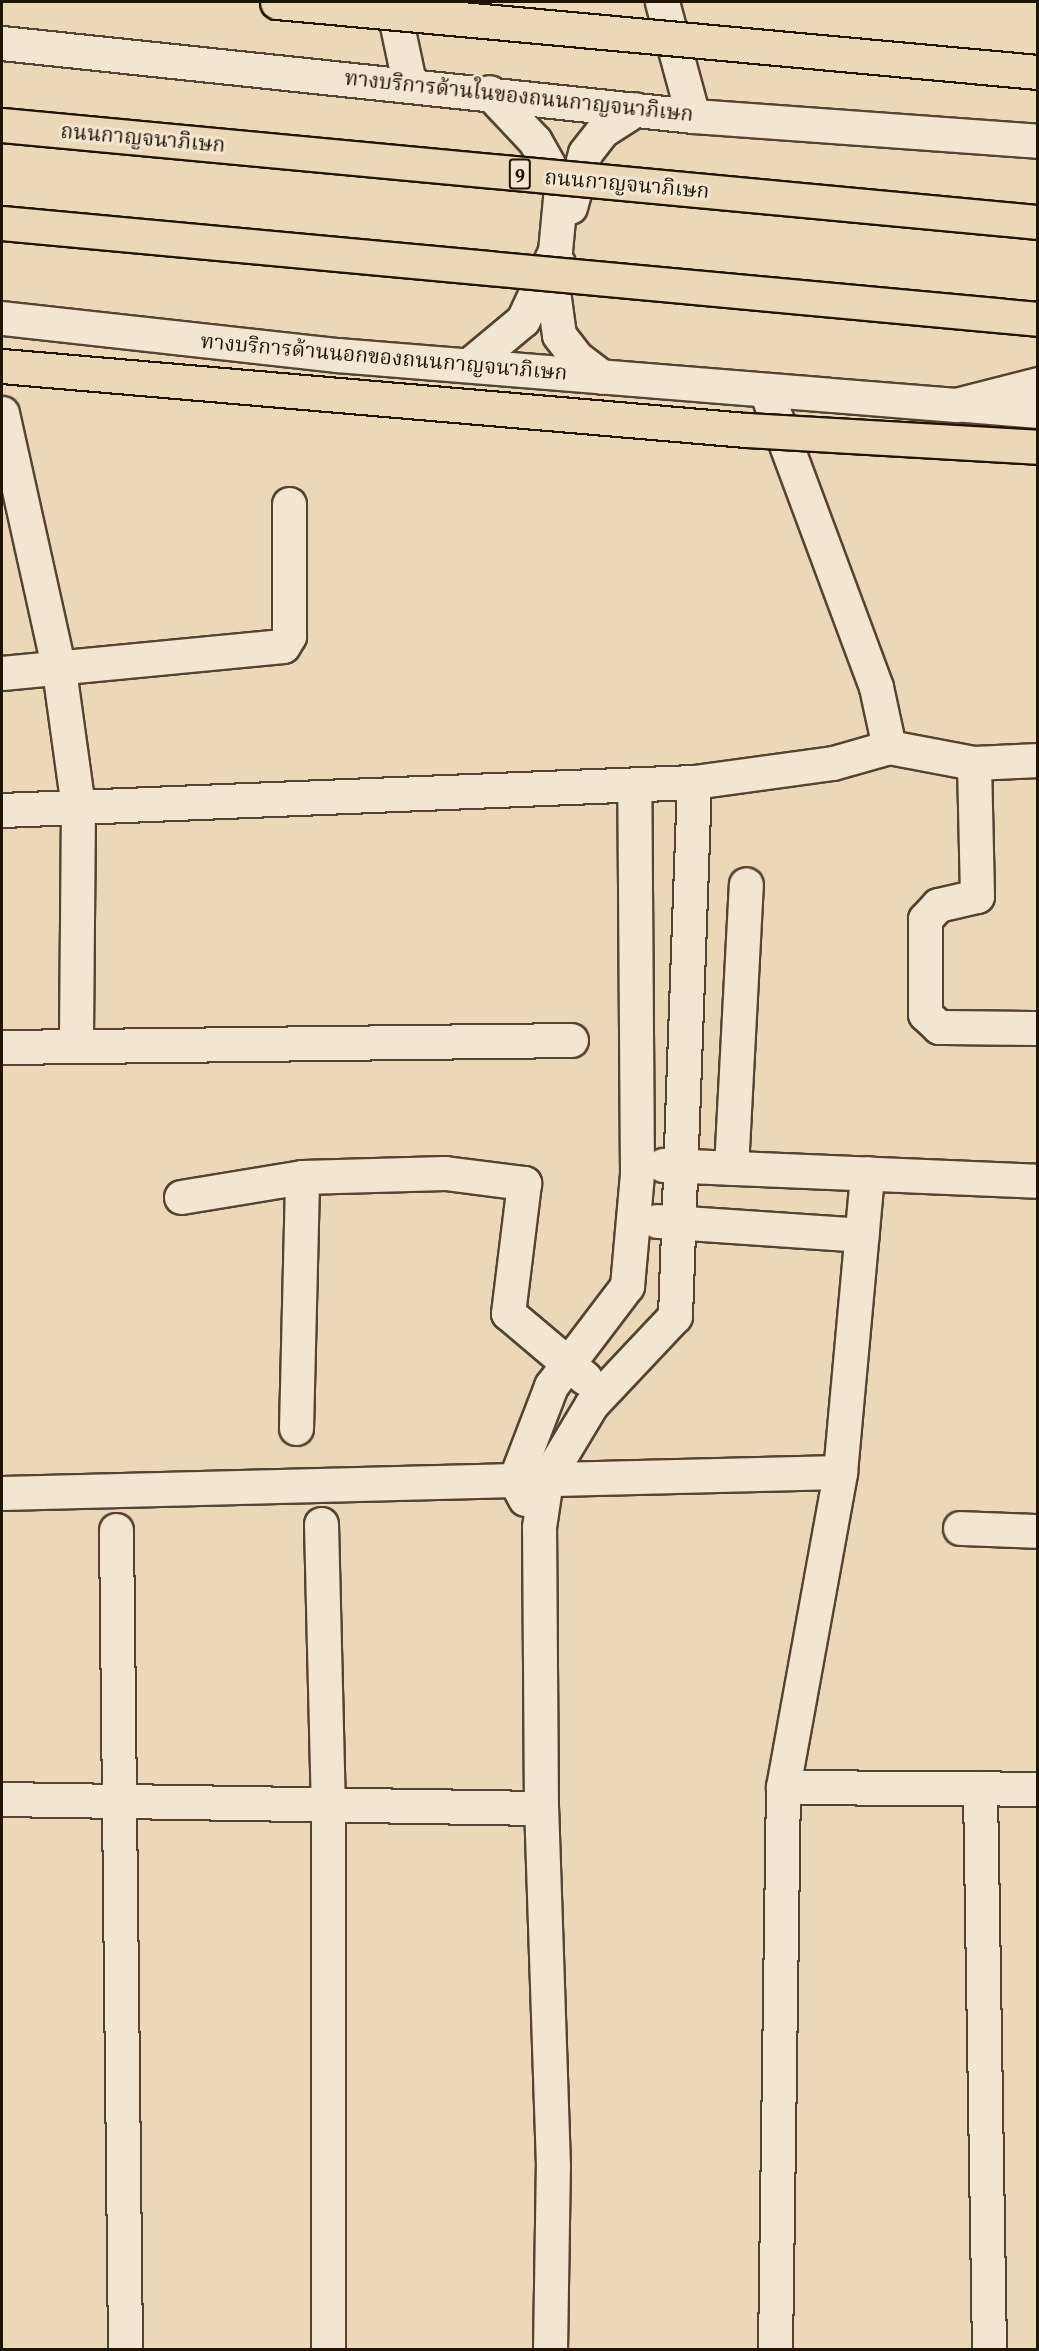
<!DOCTYPE html>
<meta charset="utf-8">
<style>
body{margin:0}
#map{position:relative;width:1039px;height:2351px;overflow:hidden;background:#ecd8b8;font-family:"Gentium Book Plus","Noto Serif Thai",serif}
div>[style]{position:absolute}
[style*='--x']{left:calc(var(--x)*1px);top:calc(var(--y)*1px);width:calc(var(--w)*1px);rotate:calc(var(--a)*1deg)}
.roads{filter:drop-shadow(2px 0 #534531) drop-shadow(-2px 0 #534531) drop-shadow(0 2px #534531) drop-shadow(0 -2px #534531)}
.street>*{height:33px;margin:-16.5px;padding:0 16.5px;transform-origin:16.5px;border-radius:16.5px;background:#f3e6d1}
.secondary>*{height:33px;margin:-16.5px;padding:0 16.5px;transform-origin:16.5px;border-radius:16.5px;background:#f3e6d1}
.bridges{filter:drop-shadow(2px 0 #201404) drop-shadow(-2px 0 #201404) drop-shadow(0 2px #201404) drop-shadow(0 -2px #201404)}
.highway-bridge>*{height:33px;margin:-16.5px;padding:0 16.5px;transform-origin:16.5px;border-radius:16.5px;background:#ecd8b8}
span{translate:-50% -50%;white-space:nowrap;text-align:center;line-height:1.15;-webkit-text-stroke:6px #f3e6d1;paint-order:stroke}
.shield-label span{padding:2px 4px;background:#f3e6d1;border:2px solid;border-radius:4px;-webkit-text-stroke-width:0}
.shield-label{font-size:20px;color:#201404;font-weight:700}
.street-label{font-size:21px;color:#201404}
.frame{position:absolute;inset:0;border:3px solid #201404;pointer-events:none}
</style>
<div id="map">
<div class="roads">
<div class="street">
<div style="--x:392;--y:2;--w:82;--a:78"></div>
<div style="--x:662;--y:2;--w:118;--a:74.8"></div>
<div style="--x:766;--y:391;--w:316;--a:69.6"></div>
<div style="--x:876;--y:687;--w:61;--a:77.8"></div>
<div style="--x:964;--y:405;--w:74;--a:4.6"></div>
<div style="--x:2;--y:413;--w:263;--a:77.5"></div>
<div style="--x:59;--y:670;--w:138;--a:82.1"></div>
<div style="--x:78;--y:807;--w:237;--a:90.5"></div>
<div style="--x:2;--y:673;--w:282;--a:-5.5"></div>
<div style="--x:283;--y:646;--w:12;--a:-59"></div>
<div style="--x:289;--y:636;--w:132;--a:-90"></div>
<div style="--x:974;--y:763;--w:133;--a:88.7"></div>
<div style="--x:977;--y:896;--w:40;--a:167"></div>
<div style="--x:938;--y:905;--w:19;--a:133"></div>
<div style="--x:925;--y:919;--w:95;--a:90"></div>
<div style="--x:925;--y:1014;--w:19;--a:43"></div>
<div style="--x:939;--y:1027;--w:99;--a:0.6"></div>
<div style="--x:2;--y:810;--w:693;--a:-2.32"></div>
<div style="--x:694;--y:782;--w:140;--a:-7.8"></div>
<div style="--x:833;--y:763;--w:58;--a:-15.9"></div>
<div style="--x:889;--y:747;--w:86;--a:10.7"></div>
<div style="--x:974;--y:763;--w:64;--a:-2.7"></div>
<div style="--x:2;--y:1047;--w:569;--a:-0.7"></div>
<div style="--x:663;--y:1165;--w:375;--a:2.4"></div>
<div style="--x:731;--y:1168;--w:284;--a:-87"></div>
<div style="--x:181;--y:1197;--w:123;--a:-9.4"></div>
<div style="--x:302;--y:1177;--w:143;--a:-1.6"></div>
<div style="--x:445;--y:1173;--w:80;--a:7.2"></div>
<div style="--x:524;--y:1183;--w:131;--a:97"></div>
<div style="--x:508;--y:1313;--w:101;--a:40.2"></div>
<div style="--x:657;--y:1221;--w:205;--a:3.9"></div>
<div style="--x:296;--y:1428;--w:251;--a:-88.6"></div>
<div style="--x:2;--y:1493;--w:838;--a:-1.44"></div>
<div style="--x:525;--y:1499;--w:21;--a:-118"></div>
<div style="--x:515;--y:1480;--w:101;--a:-69"></div>
<div style="--x:551;--y:1386;--w:126;--a:-52.8"></div>
<div style="--x:627;--y:1286;--w:113;--a:-84.9"></div>
<div style="--x:637;--y:1173;--w:388;--a:-90.4"></div>
<div style="--x:321;--y:1524;--w:280;--a:88.6"></div>
<div style="--x:328;--y:1804;--w:546;--a:90"></div>
<div style="--x:960;--y:1528;--w:78;--a:2.2"></div>
<div style="--x:116;--y:1530;--w:820;--a:89.37"></div>
<div style="--x:783;--y:1787;--w:255;--a:0.4"></div>
<div style="--x:980;--y:1790;--w:560;--a:89.08"></div>
<div style="--x:2;--y:1799;--w:539;--a:0.96"></div>
<div style="--x:550;--y:2350;--w:184;--a:-89.1"></div>
<div style="--x:553;--y:2166;--w:358;--a:-91.9"></div>
<div style="--x:541;--y:1808;--w:281;--a:-90.4"></div>
<div style="--x:539;--y:1527;--w:48;--a:-81.5"></div>
<div style="--x:546;--y:1480;--w:87;--a:-59"></div>
<div style="--x:591;--y:1405;--w:122;--a:-46.7"></div>
<div style="--x:675;--y:1316;--w:534;--a:-87.96"></div>
<div style="--x:775;--y:2350;--w:563;--a:-89.19"></div>
<div style="--x:783;--y:1787;--w:320;--a:-79.7"></div>
<div style="--x:840;--y:1472;--w:300;--a:-84.8"></div>
</div>
<div class="secondary">
<div style="--x:2;--y:43;--w:695;--a:6.03"></div>
<div style="--x:693;--y:116;--w:346;--a:4.1"></div>
<div style="--x:570;--y:207;--w:56;--a:-74.5"></div>
<div style="--x:585;--y:153;--w:28;--a:-52"></div>
<div style="--x:602;--y:131;--w:40;--a:-32.9"></div>
<div style="--x:558;--y:263;--w:28;--a:100"></div>
<div style="--x:553;--y:291;--w:44;--a:82.2"></div>
<div style="--x:559;--y:335;--w:29;--a:52"></div>
<div style="--x:577;--y:358;--w:31;--a:37"></div>
<div style="--x:2;--y:318;--w:337;--a:6.3"></div>
<div style="--x:337;--y:355;--w:621;--a:4.62"></div>
<div style="--x:956;--y:405;--w:85;--a:-14.4"></div>
<div style="--x:469;--y:365;--w:70;--a:-39.8"></div>
<div style="--x:523;--y:320;--w:76;--a:-65.1"></div>
<div style="--x:555;--y:251;--w:64;--a:-84.6"></div>
<div style="--x:561;--y:187;--w:53;--a:-119.5"></div>
<div style="--x:535;--y:141;--w:67;--a:-133.2"></div>
</div>
</div>
<div class="bridges">
<div class="highway-bridge">
<div style="--x:277;--y:2;--w:764;--a:5.26"></div>
<div style="--x:2;--y:125;--w:1041;--a:5.35"></div>
<div style="--x:2;--y:223;--w:1040;--a:5.29"></div>
<div style="--x:2;--y:366;--w:747;--a:4.92"></div>
<div style="--x:746;--y:430;--w:292;--a:3.3"></div>
</div>
</div>
<div class="shield-label">
<span style="left:520px;top:174px">9</span>
</div>
<div class="street-label">
<span style="left:519px;top:96px;rotate:6deg">ทางบริการด้านในของถนนกาญจนาภิเษก</span>
<span style="left:143px;top:138px;rotate:5deg">ถนนกาญจนาภิเษก</span>
<span style="left:627px;top:184px;rotate:5deg">ถนนกาญจนาภิเษก</span>
<span style="left:384px;top:357px;rotate:5deg">ทางบริการด้านนอกของถนนกาญจนาภิเษก</span>
</div>
<div class="frame"></div>
</div>
